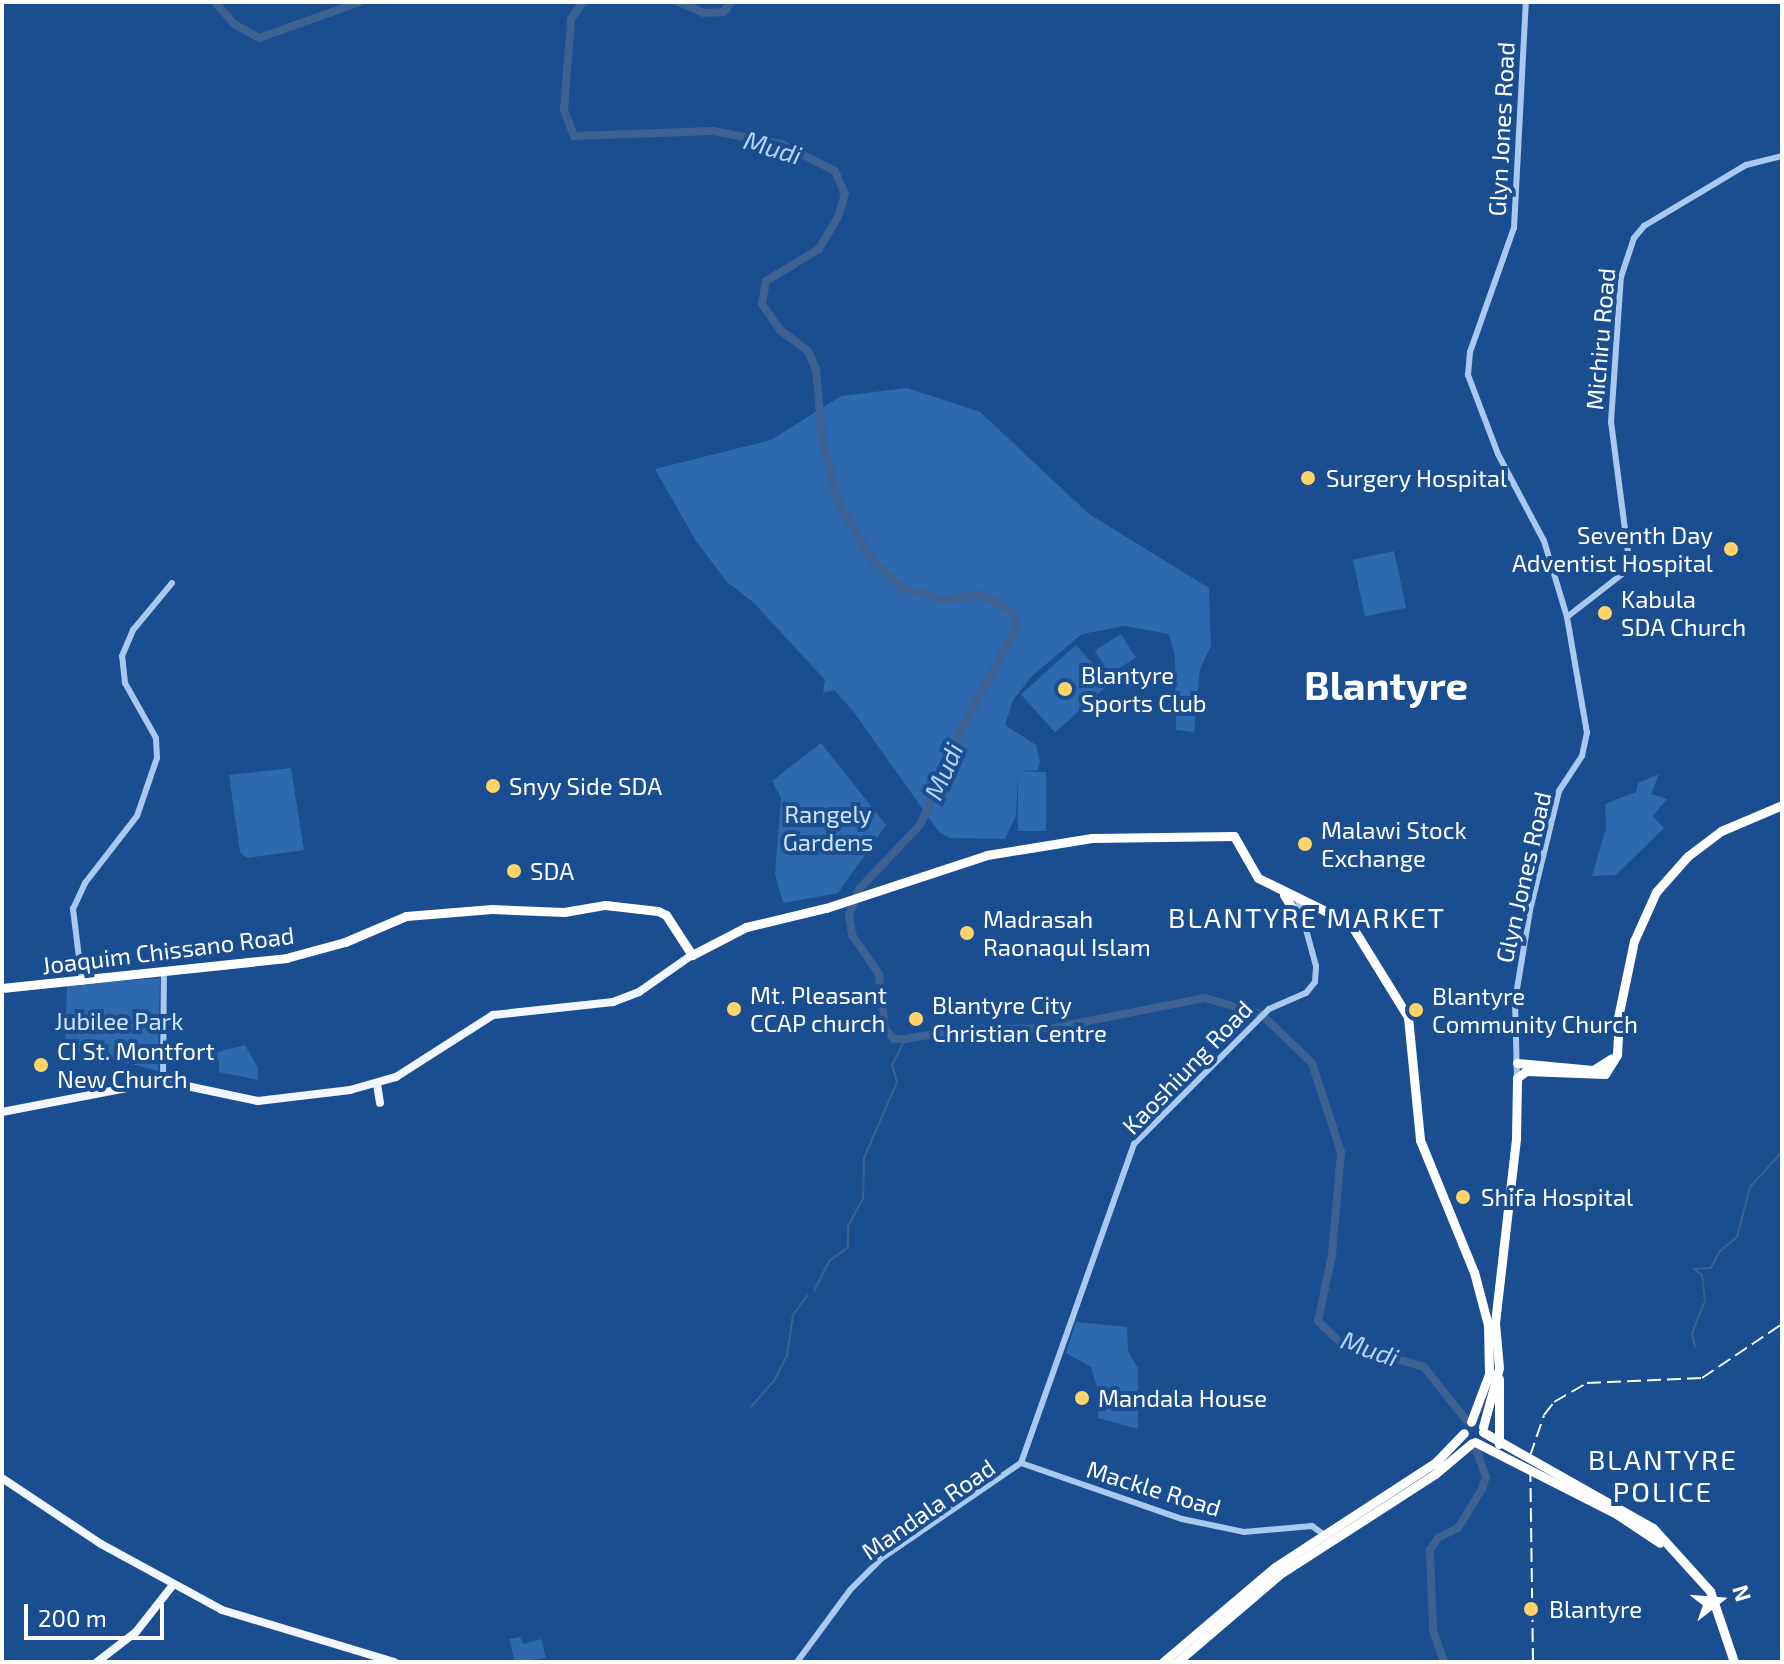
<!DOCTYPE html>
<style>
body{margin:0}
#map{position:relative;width:1784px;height:1664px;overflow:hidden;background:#1b4e90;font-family:"Exo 2",sans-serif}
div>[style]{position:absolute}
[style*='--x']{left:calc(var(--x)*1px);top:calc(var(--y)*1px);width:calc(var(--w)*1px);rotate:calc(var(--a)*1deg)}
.green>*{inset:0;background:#2e68ae;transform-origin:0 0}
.stream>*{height:2px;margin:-1px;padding:0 1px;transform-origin:1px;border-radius:1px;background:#3d6191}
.river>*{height:8px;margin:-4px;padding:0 4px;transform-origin:4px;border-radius:4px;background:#3d6191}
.minor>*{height:6px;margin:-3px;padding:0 3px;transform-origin:3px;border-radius:3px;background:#aac9ee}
.major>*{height:8px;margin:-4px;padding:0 4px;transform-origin:4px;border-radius:4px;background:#f1f6ff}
.highway>*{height:9px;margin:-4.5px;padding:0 4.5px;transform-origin:4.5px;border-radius:4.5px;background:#fff}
.rail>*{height:2px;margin-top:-1px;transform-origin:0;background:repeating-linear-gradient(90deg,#fff 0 14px,transparent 0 20px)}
.dots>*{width:22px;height:22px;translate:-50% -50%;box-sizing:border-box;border:4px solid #1b4e90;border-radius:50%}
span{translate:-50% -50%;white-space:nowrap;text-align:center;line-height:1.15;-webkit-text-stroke:8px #1b4e90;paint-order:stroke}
.street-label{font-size:24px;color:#fff}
.poi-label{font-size:24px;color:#fff}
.left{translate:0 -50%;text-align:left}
.right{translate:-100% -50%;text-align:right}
.park-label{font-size:24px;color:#d0e3fa}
.water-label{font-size:26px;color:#b6d3f5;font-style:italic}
.quarter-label{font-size:28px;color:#fff;letter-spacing:2px}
.town-label{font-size:40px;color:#fff;font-weight:700}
.frame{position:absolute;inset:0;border:4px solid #fff;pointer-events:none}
.north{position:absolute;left:1680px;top:1560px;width:80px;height:80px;-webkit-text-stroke:6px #1b4e90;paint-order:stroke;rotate:73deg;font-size:22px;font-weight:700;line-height:32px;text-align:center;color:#fff}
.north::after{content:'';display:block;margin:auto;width:28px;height:36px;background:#fff;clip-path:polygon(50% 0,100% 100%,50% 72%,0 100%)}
.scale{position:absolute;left:24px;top:1604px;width:140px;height:36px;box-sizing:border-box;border:4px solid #fff;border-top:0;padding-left:10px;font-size:24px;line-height:28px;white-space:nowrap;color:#fff;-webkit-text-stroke:6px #1b4e90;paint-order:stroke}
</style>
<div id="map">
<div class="green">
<div style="clip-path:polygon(907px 388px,980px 412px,1089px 514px,1209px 588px,1211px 646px,1200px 669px,1194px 732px,1176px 730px,1175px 657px,1169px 634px,1125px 626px,1082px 634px,1032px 676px,1013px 700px,1005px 725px,1036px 745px,1040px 762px,1038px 770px,1018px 771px,1046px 772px,1046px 831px,1018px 831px,1018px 776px,1016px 815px,1005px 839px,950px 838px,939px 832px,853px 711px,834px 690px,823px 693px,825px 680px,754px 603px,727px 582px,696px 541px,655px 469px,771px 440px,841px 396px)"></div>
<div style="left:1394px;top:551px;width:58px;height:42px;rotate:78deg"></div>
<div style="left:1121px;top:634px;width:28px;height:31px;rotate:58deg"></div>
<div style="left:1076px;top:645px;width:51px;height:74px;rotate:48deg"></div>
<div style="clip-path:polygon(821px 743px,886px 825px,838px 893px,783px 903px,775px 874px,781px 798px,772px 781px)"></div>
<div style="clip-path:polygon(291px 768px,304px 850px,247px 858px,240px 852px,229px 775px)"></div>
<div style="clip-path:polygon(1659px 774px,1651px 794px,1667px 799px,1653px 816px,1664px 828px,1616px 875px,1592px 876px,1606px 828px,1605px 804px,1636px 792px,1638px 783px)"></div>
<div style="clip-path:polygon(160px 978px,158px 1071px,65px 1047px,67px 985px)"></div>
<div style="clip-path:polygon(245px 1045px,258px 1068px,258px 1080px,219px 1072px,219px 1060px,210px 1059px,213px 1053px)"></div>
<div style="clip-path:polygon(1076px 1322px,1127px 1327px,1128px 1351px,1138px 1368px,1138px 1429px,1098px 1418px,1099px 1394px,1091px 1367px,1066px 1353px)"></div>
<div style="clip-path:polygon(520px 1637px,523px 1644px,541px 1639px,546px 1658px,515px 1662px,509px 1639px)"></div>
</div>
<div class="stream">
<div style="--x:814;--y:1291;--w:34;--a:-63"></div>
<div style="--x:829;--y:1261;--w:24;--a:-36"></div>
<div style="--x:848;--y:1247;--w:21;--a:-90"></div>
<div style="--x:848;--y:1226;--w:31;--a:-61"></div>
<div style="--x:863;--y:1199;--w:41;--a:-88.6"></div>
<div style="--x:864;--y:1158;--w:83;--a:-66.5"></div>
<div style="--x:897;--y:1082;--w:18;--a:-106"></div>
<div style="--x:892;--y:1065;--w:29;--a:-63"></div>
<div style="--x:1695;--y:1347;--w:14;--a:-102"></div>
<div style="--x:1692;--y:1333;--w:35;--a:-68"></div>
<div style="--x:1705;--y:1300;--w:25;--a:-97"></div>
<div style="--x:1702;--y:1275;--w:10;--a:-143"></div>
<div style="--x:1694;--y:1269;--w:17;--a:-3"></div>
<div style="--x:1711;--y:1268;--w:18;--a:-63"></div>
<div style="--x:1719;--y:1252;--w:23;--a:-40"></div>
<div style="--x:1737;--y:1237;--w:52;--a:-75.4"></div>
<div style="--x:1750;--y:1187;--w:47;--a:-47.6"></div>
<div style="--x:751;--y:1407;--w:35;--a:-49"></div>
<div style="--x:774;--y:1381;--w:28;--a:-63"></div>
<div style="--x:787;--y:1356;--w:41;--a:-81.7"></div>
<div style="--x:793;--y:1315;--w:24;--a:-54"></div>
</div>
<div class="river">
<div style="--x:215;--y:2;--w:29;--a:49"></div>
<div style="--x:234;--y:24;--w:29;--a:29"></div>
<div style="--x:259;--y:38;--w:107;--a:-19.6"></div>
<div style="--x:583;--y:2;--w:21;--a:125"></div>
<div style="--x:571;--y:19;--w:91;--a:94.4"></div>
<div style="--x:564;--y:110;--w:28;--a:69"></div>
<div style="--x:574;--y:136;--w:139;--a:-2.1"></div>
<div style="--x:713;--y:131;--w:70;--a:10.7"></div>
<div style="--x:782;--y:144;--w:59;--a:27"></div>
<div style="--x:835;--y:171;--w:25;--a:67"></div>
<div style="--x:845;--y:194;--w:24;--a:107"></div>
<div style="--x:838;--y:217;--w:37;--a:121"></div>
<div style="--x:819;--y:249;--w:62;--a:148.9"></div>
<div style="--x:766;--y:281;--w:23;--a:100"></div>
<div style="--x:762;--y:304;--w:32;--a:55"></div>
<div style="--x:780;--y:330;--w:35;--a:37"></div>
<div style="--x:808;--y:351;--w:20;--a:66"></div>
<div style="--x:816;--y:369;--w:69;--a:85"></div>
<div style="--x:822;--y:438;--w:67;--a:76.2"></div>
<div style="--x:838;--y:503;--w:69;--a:58.6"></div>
<div style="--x:874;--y:562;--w:39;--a:42"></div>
<div style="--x:903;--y:588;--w:43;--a:16.3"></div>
<div style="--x:944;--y:600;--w:37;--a:-9"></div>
<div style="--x:981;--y:594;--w:33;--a:29"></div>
<div style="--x:1010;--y:610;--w:17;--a:62"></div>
<div style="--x:1018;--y:625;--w:117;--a:118.5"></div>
<div style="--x:962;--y:728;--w:106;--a:113.4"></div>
<div style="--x:920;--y:825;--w:88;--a:133.6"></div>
<div style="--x:859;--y:889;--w:28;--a:111"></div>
<div style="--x:849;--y:915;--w:20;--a:81"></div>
<div style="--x:852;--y:935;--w:47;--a:55.3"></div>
<div style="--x:879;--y:974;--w:55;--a:83.8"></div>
<div style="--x:885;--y:1029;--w:13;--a:48"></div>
<div style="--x:894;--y:1039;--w:11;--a:0"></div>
<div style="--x:905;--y:1039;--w:53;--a:-9.8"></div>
<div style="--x:957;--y:1030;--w:96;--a:-1.2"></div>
<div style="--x:1053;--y:1028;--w:155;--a:-11.2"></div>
<div style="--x:1205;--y:998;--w:58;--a:15.9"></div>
<div style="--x:1261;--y:1014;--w:71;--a:43.9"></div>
<div style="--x:1312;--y:1063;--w:94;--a:72"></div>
<div style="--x:1341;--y:1152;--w:103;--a:95"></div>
<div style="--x:1332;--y:1255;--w:67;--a:102"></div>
<div style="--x:1318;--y:1321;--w:30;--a:44"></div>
<div style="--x:1340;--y:1342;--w:88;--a:16.6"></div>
<div style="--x:1424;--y:1367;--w:68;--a:51.6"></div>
<div style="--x:679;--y:2;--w:27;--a:24"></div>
<div style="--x:704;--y:13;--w:20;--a:-3"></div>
<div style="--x:724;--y:12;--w:12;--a:-55"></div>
<div style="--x:1444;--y:1662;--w:34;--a:-109"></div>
<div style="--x:1433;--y:1630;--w:80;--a:-92.1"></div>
<div style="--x:1430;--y:1550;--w:14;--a:-56"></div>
<div style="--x:1438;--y:1538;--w:22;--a:-27"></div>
<div style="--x:1458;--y:1528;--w:46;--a:-58.4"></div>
<div style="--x:1482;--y:1489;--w:13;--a:-72"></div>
<div style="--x:1486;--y:1477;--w:29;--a:-110"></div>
</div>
<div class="minor">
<div style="--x:1567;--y:617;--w:80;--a:-37.9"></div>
<div style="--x:1630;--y:568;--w:147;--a:-97.4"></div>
<div style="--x:1611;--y:422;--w:145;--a:-86.1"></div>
<div style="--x:1621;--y:277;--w:41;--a:-71.6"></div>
<div style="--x:1634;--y:238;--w:16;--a:-50"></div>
<div style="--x:1644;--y:226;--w:119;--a:-30.9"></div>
<div style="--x:1746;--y:165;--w:37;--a:-14"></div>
<div style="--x:82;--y:982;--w:74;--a:-97"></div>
<div style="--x:73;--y:909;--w:29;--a:-65"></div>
<div style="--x:85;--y:883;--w:85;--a:-52.2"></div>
<div style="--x:137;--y:816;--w:61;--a:-71"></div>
<div style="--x:157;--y:758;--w:20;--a:-93"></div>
<div style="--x:156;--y:738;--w:63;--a:-119.4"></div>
<div style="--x:125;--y:683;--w:27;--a:-96"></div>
<div style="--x:122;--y:656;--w:28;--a:-67"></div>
<div style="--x:133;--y:630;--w:61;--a:-50.3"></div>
<div style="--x:1517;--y:1078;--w:77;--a:-91.5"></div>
<div style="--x:1515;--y:1001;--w:92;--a:-80.6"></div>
<div style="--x:1530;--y:910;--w:122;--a:-76.3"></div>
<div style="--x:1559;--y:791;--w:42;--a:-56.7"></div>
<div style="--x:1582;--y:756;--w:24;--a:-78"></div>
<div style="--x:1587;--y:733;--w:118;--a:-99.8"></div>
<div style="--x:1567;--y:617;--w:79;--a:-106.8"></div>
<div style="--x:1544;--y:541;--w:98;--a:-117.9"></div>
<div style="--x:1498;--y:454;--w:85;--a:-110.8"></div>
<div style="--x:1468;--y:375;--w:23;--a:-85"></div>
<div style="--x:1470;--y:352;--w:132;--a:-70.5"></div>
<div style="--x:1514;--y:228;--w:226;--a:-87"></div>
<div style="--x:163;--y:1081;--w:107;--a:-89.5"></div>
<div style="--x:1021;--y:1463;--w:170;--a:19.2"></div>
<div style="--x:1182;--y:1519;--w:63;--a:11.8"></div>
<div style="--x:1244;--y:1532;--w:68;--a:-5"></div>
<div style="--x:1312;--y:1526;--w:14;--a:36"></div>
<div style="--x:797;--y:1662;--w:89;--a:-53.6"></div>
<div style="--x:850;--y:1590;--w:45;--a:-45"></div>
<div style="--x:882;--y:1558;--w:168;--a:-34.4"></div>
<div style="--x:1021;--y:1463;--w:338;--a:-70.5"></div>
<div style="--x:1134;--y:1144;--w:191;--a:-45"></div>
<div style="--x:1269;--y:1009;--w:40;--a:-23.4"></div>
<div style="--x:1306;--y:993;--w:14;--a:-51"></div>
<div style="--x:1315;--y:982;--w:16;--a:-86"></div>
<div style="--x:1316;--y:966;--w:68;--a:-105.3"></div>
</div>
<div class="major">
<div style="--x:377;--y:1084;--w:19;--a:81"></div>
<div style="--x:2;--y:1112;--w:164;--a:-10.9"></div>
<div style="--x:163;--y:1081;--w:97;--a:11.9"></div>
<div style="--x:258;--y:1101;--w:93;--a:-6.8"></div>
<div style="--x:350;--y:1090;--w:48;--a:-15.8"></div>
<div style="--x:396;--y:1077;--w:115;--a:-32.6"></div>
<div style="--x:493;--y:1015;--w:121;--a:-6.2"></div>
<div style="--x:613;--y:1002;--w:28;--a:-21"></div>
<div style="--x:639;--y:992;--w:65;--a:-34.9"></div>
<div style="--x:2;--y:1478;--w:119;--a:33.7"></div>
<div style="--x:101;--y:1544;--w:138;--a:28.6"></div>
<div style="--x:222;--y:1610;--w:180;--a:16.8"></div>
<div style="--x:97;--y:1662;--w:49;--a:-37.6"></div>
<div style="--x:136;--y:1632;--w:60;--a:-51.8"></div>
</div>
<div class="highway">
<div style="--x:1284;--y:895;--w:31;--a:57"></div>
<div style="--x:1301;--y:921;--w:19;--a:-39"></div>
<div style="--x:2;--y:988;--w:286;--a:-6"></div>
<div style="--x:286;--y:958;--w:61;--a:-15.2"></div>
<div style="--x:345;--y:942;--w:66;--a:-23.1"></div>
<div style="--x:406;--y:916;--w:86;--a:-4.7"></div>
<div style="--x:492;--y:909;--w:72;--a:2.4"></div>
<div style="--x:564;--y:912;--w:42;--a:-9.7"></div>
<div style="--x:605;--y:905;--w:53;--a:6.5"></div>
<div style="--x:658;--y:911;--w:9;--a:27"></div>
<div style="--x:666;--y:915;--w:48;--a:57"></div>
<div style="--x:692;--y:955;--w:61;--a:-27.4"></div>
<div style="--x:746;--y:927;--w:82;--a:-13.4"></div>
<div style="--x:826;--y:908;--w:169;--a:-18.2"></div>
<div style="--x:987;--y:855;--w:106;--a:-9.2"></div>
<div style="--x:1092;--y:838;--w:142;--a:-0.8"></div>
<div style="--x:1234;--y:836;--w:48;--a:60.3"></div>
<div style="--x:1258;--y:878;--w:102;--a:26.1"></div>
<div style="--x:1350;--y:923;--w:110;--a:58.3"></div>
<div style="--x:1408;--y:1017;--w:124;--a:84.4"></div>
<div style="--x:1420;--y:1140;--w:143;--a:67.8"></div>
<div style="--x:1474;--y:1272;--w:55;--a:75.2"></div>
<div style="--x:1488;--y:1325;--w:49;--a:88.8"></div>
<div style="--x:1489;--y:1374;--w:51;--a:110.6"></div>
<div style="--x:1616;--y:1027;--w:88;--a:-78.2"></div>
<div style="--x:1634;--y:941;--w:54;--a:-65.8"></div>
<div style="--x:1656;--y:892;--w:48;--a:-48.4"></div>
<div style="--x:1688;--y:856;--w:41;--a:-37.1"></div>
<div style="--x:1721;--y:831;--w:66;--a:-23.1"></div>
<div style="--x:1517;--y:1063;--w:76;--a:5.3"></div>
<div style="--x:1593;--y:1070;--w:22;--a:-32"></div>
<div style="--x:1499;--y:1379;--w:65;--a:90"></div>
<div style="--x:1483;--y:1427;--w:61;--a:-74.8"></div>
<div style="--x:1499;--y:1368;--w:45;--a:-95.1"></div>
<div style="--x:1495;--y:1323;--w:186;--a:-83.5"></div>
<div style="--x:1516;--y:1138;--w:60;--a:-89"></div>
<div style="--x:1517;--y:1078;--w:11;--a:-38"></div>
<div style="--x:1526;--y:1071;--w:79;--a:2.2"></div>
<div style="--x:1605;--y:1074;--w:22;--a:-58"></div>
<div style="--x:1617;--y:1055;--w:33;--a:-87"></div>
<div style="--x:1483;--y:1432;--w:195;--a:29.5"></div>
<div style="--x:1653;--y:1528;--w:85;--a:47.9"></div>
<div style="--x:1710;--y:1591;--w:75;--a:71.3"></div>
<div style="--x:1475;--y:1442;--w:161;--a:27"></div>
<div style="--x:1618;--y:1515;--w:50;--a:33.7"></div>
<div style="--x:1163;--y:1662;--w:147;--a:-40.3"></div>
<div style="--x:1275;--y:1567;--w:192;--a:-33.1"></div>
<div style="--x:1436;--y:1462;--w:40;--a:-46"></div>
<div style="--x:1177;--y:1662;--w:135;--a:-40.5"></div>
<div style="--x:1280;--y:1574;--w:184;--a:-32.8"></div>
<div style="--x:1435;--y:1474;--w:48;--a:-40"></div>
</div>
<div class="rail">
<div style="--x:1533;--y:1662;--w:206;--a:-90.8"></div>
<div style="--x:1530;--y:1456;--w:43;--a:-71.1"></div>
<div style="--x:1544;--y:1415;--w:16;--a:-52"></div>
<div style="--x:1554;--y:1402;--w:38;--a:-30"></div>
<div style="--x:1587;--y:1383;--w:115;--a:-2.5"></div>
<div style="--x:1702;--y:1378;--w:97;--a:-34"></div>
</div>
<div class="dots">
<div style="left:1308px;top:478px;background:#ffd367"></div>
<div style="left:1731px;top:549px;background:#ffd367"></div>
<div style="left:1605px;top:613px;background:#ffd367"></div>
<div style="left:1065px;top:689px;background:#ffd367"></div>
<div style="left:493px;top:786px;background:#ffd367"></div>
<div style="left:1305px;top:844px;background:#ffd367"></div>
<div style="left:514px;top:871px;background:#ffd367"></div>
<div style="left:967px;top:933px;background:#ffd367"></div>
<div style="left:734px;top:1009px;background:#ffd367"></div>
<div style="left:1416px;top:1010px;background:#ffd367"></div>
<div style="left:916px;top:1019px;background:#ffd367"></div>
<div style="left:41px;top:1065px;background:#ffd367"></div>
<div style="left:1463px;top:1197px;background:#ffd367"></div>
<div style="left:1082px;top:1398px;background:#ffd367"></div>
<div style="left:1531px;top:1609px;background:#ffd367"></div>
</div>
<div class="street-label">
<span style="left:1501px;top:129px;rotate:-87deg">Glyn Jones Road</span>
<span style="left:1600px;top:339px;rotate:-85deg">Michiru Road</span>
<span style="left:1523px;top:877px;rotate:-77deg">Glyn Jones Road</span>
<span style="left:168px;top:950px;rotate:-7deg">Joaquim Chissano Road</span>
<span style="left:1187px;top:1067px;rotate:-46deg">Kaoshiung Road</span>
<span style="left:1154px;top:1488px;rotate:17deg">Mackle Road</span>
<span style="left:928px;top:1509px;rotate:-35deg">Mandala Road</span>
</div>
<div class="poi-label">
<span class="left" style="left:1326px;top:478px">Surgery Hospital</span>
<span class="right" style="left:1713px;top:549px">Seventh Day<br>Adventist Hospital</span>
<span class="left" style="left:1621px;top:613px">Kabula<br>SDA Church</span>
<span class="left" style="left:1081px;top:689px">Blantyre<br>Sports Club</span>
<span class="left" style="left:509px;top:786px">Snyy Side SDA</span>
<span class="left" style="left:1321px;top:844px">Malawi Stock<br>Exchange</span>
<span class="left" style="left:530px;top:871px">SDA</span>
<span class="left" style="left:983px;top:933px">Madrasah<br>Raonaqul Islam</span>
<span class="left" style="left:750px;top:1009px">Mt. Pleasant<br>CCAP church</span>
<span class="left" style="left:1432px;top:1010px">Blantyre<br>Community Church</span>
<span class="left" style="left:932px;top:1019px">Blantyre City<br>Christian Centre</span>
<span class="left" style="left:57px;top:1065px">CI St. Montfort<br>New Church</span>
<span class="left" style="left:1481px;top:1197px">Shifa Hospital</span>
<span class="left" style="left:1098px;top:1398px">Mandala House</span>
<span class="left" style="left:1549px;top:1609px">Blantyre</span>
</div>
<div class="park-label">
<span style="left:828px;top:828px">Rangely<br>Gardens</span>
<span style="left:119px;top:1021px">Jubilee Park</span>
</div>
<div class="water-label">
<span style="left:773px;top:147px;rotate:17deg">Mudi</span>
<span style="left:943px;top:771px;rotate:-66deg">Mudi</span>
<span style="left:1370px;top:1348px;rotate:20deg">Mudi</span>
</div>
<div class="quarter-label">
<span style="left:1307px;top:917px">BLANTYRE MARKET</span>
<span style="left:1663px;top:1475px">BLANTYRE<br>POLICE</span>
</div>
<div class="town-label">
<span style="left:1386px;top:684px">Blantyre</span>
</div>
<div class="frame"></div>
<div class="north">N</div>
<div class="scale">200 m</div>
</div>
